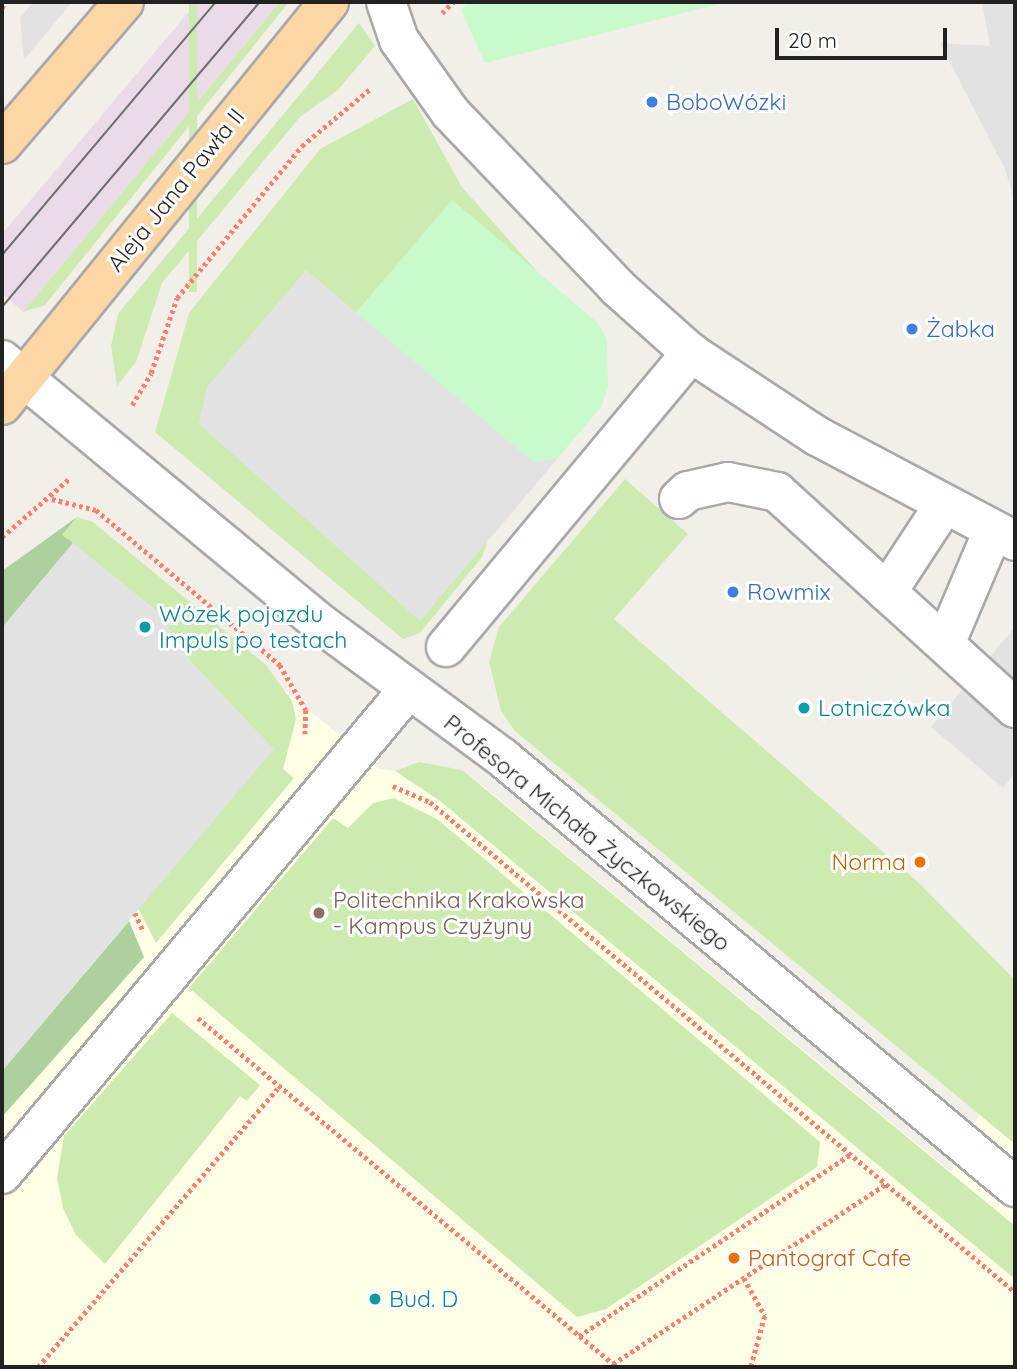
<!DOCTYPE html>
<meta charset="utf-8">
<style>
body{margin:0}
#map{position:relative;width:1017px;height:1369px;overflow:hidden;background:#f2efe9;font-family:Quicksand,sans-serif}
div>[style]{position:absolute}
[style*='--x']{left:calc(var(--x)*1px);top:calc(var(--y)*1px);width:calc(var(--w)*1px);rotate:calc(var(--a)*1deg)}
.industrial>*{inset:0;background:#ebdbe8}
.education>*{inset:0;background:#ffffe5}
.grass>*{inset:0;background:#cdebb0;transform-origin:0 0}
.forest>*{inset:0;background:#add19e}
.park>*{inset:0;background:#c8facc}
.parking>*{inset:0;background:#e2e2e2}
.path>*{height:4.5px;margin-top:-2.25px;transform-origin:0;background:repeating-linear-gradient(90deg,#fa8072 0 3.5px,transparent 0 7px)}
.roads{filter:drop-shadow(2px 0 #a9a9a9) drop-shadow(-2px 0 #a9a9a9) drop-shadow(0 2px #a9a9a9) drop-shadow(0 -2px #a9a9a9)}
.minor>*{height:38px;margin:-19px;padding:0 19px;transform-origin:19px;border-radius:19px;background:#fff}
.major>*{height:38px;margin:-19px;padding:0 19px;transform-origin:19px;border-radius:19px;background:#fcd6a4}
.tram>*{height:2px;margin:-1px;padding:0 1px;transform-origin:1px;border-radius:1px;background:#707070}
.dots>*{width:19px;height:19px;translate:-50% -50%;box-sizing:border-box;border:4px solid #fff;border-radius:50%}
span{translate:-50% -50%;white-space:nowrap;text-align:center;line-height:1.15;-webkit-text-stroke:6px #fff;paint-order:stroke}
.shop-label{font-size:23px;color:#366cbe}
.left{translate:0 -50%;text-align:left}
.street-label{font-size:23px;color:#222}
.culture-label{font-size:23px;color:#0d838f}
.food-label{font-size:23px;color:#c56008}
.right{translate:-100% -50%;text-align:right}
.education-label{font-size:23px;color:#785e54}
.frame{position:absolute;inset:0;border:4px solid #222;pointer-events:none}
.scale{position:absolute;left:775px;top:28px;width:172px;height:32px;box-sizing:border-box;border:4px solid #222;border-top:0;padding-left:9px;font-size:21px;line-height:24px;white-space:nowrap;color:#222;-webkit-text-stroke:5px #fff;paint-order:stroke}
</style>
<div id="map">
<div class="industrial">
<div style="clip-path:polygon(197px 2px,280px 2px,23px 312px,2px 293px,2px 234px)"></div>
</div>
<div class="education">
<div style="clip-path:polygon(77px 517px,380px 769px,479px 783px,951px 1172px,1015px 1042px,1015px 1367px,2px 1367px,2px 628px,73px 544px,62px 535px)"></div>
</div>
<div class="grass">
<div style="left:189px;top:2px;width:8px;height:290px"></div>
<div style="clip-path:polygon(280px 2px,289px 2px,45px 305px,23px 312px)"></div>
<div style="clip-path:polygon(359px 23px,375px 46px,338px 90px,300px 117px,162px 283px,136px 362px,117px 386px,111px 346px,118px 314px)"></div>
<div style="clip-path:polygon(413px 99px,462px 187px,540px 275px,452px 201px,356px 313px,306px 270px,420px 620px,488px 540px,482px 557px,420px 633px,403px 639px,155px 432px,189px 313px,320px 149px)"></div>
<div style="clip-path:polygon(625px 479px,688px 534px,614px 619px,919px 883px,1015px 980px,1015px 1144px,515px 731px,501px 711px,489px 662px,499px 627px)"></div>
<div style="clip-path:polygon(77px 517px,93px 522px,266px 665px,292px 701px,296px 719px,283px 769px,294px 778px,156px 943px,138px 908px,273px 749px,189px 660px,159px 613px,62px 535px)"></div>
<div style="clip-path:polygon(419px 762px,462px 770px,1015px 1226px,1015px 1279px,440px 801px,395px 771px)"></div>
<div style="clip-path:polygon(394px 798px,437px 819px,820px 1142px,817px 1167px,606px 1309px,577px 1317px,189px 988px,333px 818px,348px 828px,373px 803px)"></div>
<div style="clip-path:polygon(172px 1013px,260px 1085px,247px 1101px,240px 1096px,105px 1264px,76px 1235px,63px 1208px,57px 1178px,64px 1136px)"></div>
</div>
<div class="forest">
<div style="clip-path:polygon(77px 517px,62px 535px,73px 543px,2px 628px,2px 571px)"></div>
<div style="clip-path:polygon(129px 921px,144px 957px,2px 1117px,2px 1071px)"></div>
</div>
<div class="park">
<div style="clip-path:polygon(468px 2px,727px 2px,485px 63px,461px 10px)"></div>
<div style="clip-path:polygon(452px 200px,598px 323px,607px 340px,608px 388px,601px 407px,558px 458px,533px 462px,356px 313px)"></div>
</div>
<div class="parking">
<div style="clip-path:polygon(33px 2px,72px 2px,24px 60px,20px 18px)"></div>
<div style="clip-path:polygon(982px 2px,1015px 2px,1015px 203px,1005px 169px,940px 43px,990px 46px)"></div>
<div style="clip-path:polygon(306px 270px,533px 462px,558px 458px,420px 621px,199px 424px,207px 387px)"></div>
<div style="clip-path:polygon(73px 543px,159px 613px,189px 660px,274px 749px,2px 1071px,2px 628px)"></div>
<div style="clip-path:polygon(1015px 627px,1015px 773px,1003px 788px,931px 727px)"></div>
</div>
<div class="path">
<div style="--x:2;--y:8;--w:7;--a:-63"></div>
<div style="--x:442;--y:13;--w:16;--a:-45"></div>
<div style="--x:132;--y:405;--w:37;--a:-59"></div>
<div style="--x:151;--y:373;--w:79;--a:-70.9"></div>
<div style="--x:177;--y:298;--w:197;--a:-50.6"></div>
<div style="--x:302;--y:146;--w:90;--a:-40"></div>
<div style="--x:52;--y:499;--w:45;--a:14"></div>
<div style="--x:96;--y:510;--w:241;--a:40.1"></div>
<div style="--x:280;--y:665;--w:52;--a:60"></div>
<div style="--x:306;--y:710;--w:24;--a:92"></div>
<div style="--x:2;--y:537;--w:90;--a:-40.9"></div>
<div style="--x:393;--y:786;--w:40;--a:23.4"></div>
<div style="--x:430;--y:802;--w:763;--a:39.95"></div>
<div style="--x:135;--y:913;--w:19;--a:65"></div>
<div style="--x:198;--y:1018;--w:545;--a:39.79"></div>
<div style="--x:744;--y:1278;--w:43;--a:61.1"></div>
<div style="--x:765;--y:1316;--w:53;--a:105.4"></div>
<div style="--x:579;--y:1336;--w:327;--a:-33.8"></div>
<div style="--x:613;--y:1364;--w:327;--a:-33.4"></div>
<div style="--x:38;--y:1367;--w:367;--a:-49.3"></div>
</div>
<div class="roads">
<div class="minor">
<div style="--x:386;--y:2;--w:40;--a:71.1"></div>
<div style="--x:399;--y:40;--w:88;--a:54.7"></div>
<div style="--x:450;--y:112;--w:243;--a:46.3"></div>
<div style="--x:618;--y:288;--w:98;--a:41.7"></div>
<div style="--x:691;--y:353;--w:151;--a:33.4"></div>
<div style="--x:817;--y:436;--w:224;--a:27.9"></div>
<div style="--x:2;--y:360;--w:418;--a:39.6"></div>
<div style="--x:324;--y:626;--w:222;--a:36.4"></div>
<div style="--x:503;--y:758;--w:668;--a:39.96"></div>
<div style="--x:679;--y:499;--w:12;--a:-42"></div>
<div style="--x:688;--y:491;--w:41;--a:-12.7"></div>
<div style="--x:728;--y:482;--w:50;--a:11.5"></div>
<div style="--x:777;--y:492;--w:149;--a:42.3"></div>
<div style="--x:887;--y:592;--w:104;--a:-56.8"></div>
<div style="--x:887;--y:592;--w:173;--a:42.2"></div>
<div style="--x:945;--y:644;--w:123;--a:-67"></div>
<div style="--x:446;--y:647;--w:383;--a:-50.2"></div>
<div style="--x:2;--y:1174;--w:632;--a:-50.01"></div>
</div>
<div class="major">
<div style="--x:2;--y:144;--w:187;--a:-49.3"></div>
<div style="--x:2;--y:405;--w:519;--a:-50.94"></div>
</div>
</div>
<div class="tram">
<div style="--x:2;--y:255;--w:331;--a:-49.8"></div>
<div style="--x:2;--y:307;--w:399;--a:-49.8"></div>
</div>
<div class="dots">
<div style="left:652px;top:102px;background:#3f7fe0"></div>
<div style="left:912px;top:329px;background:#3f7fe0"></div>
<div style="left:733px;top:592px;background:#3f7fe0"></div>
<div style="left:145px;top:627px;background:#0f9aa8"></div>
<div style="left:804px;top:708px;background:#0f9aa8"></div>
<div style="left:920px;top:862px;background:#e8710a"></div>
<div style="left:319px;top:913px;background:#8d6e63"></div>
<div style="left:734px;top:1258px;background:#e8710a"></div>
<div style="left:375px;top:1299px;background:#0f9aa8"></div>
</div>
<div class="shop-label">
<span class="left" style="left:666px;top:102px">BoboWózki</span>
<span class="left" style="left:926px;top:329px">Żabka</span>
<span class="left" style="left:747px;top:592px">Rowmix</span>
</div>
<div class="street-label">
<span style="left:176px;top:190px;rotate:-51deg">Aleja Jana Pawła II</span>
<span style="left:587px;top:833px;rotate:39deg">Profesora Michała Życzkowskiego</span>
</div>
<div class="culture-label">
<span class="left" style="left:159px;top:627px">Wózek pojazdu<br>Impuls po testach</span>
<span class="left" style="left:818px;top:708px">Lotniczówka</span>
<span class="left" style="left:389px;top:1299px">Bud. D</span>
</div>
<div class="food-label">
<span class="right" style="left:906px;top:862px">Norma</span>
<span class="left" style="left:748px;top:1258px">Pantograf Cafe</span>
</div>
<div class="education-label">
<span class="left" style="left:333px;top:913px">Politechnika Krakowska<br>- Kampus Czyżyny</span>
</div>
<div class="frame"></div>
<div class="scale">20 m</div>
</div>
